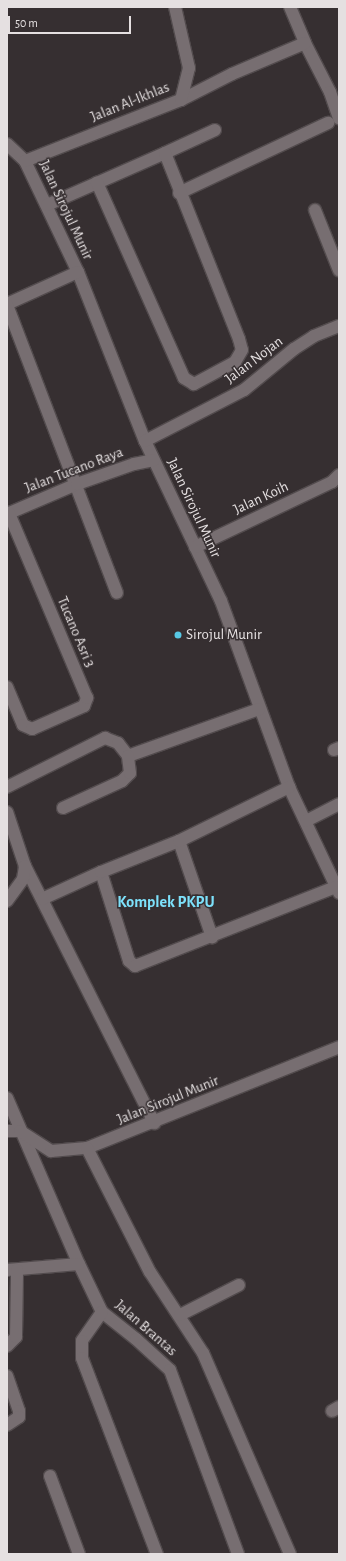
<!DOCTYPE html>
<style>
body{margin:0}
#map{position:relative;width:346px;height:1561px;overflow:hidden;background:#362f31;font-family:"Alegreya Sans",sans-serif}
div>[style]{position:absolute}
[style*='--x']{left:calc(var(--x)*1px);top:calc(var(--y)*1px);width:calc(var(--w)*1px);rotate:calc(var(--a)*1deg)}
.roads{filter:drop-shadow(1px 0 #524b4d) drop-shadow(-1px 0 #524b4d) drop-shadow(0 1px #524b4d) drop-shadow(0 -1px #524b4d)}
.minor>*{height:12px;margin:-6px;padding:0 6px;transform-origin:6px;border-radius:6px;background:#776e71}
.dots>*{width:11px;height:11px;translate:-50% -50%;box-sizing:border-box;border:2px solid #362f31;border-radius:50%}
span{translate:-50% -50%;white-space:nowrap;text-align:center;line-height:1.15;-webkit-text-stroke:3px #362f31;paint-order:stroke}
.street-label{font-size:15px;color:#e5e0e1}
.poi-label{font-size:15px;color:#e5e0e1}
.left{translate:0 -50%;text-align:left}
.neighbourhood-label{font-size:16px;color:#7de1fb;font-weight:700}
.frame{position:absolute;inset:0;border:8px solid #e5e0e1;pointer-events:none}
.scale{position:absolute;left:8px;top:16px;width:123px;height:18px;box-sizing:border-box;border:2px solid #e5e0e1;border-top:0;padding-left:5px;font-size:12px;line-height:14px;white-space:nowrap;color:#e5e0e1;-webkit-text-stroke:3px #362f31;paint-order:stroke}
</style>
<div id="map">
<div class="roads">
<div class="minor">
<div style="--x:290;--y:7;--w:39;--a:67"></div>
<div style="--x:305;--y:43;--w:55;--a:63"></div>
<div style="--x:330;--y:92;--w:28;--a:71"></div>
<div style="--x:181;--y:100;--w:57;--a:-27"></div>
<div style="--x:232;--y:74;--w:79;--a:-23"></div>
<div style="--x:7;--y:144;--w:25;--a:43"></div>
<div style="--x:25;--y:161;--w:123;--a:64.5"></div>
<div style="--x:78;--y:272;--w:182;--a:68.4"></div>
<div style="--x:145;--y:441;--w:177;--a:64.6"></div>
<div style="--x:221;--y:601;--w:198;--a:69.9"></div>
<div style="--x:289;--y:787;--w:117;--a:64.7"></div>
<div style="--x:165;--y:153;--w:55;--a:-24.7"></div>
<div style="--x:25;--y:161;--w:168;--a:-21.4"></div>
<div style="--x:181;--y:100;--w:33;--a:-76"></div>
<div style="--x:189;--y:68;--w:63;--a:-102.9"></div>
<div style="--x:179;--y:193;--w:165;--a:-25.2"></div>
<div style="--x:47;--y:205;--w:129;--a:-23.8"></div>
<div style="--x:165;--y:153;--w:200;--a:68.3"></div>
<div style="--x:239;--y:339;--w:11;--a:75"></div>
<div style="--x:242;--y:350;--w:14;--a:120"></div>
<div style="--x:235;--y:362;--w:47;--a:151.8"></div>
<div style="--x:194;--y:384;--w:12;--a:-149"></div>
<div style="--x:184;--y:378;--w:214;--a:-114"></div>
<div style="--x:315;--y:210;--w:65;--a:68.2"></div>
<div style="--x:7;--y:304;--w:78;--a:-24.3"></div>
<div style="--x:7;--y:305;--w:308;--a:69.1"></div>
<div style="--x:145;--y:441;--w:111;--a:-27.3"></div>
<div style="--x:244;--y:390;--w:65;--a:-39.4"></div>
<div style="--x:294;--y:349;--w:24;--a:-33"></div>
<div style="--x:314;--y:336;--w:27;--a:-22"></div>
<div style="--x:7;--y:514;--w:76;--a:-23.2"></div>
<div style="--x:77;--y:484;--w:60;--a:-19.3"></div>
<div style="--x:134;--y:464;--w:20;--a:-11"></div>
<div style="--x:195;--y:547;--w:152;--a:-25.4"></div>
<div style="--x:332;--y:482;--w:10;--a:-45"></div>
<div style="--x:7;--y:687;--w:41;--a:67.2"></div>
<div style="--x:23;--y:725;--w:10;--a:24"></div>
<div style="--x:32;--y:729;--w:57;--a:-23.9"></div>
<div style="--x:84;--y:706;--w:9;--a:-69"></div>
<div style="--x:87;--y:698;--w:201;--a:-112.9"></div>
<div style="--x:334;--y:750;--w:5;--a:-22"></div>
<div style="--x:7;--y:787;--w:110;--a:-26.6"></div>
<div style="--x:105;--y:738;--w:14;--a:21"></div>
<div style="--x:118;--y:743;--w:16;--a:52"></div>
<div style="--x:128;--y:756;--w:139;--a:-19.7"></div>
<div style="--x:63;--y:808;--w:65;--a:-24.6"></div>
<div style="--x:122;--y:781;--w:11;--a:-45"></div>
<div style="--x:130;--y:773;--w:17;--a:-97"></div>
<div style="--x:7;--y:812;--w:57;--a:71.6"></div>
<div style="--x:25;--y:866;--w:288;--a:63.3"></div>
<div style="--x:306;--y:821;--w:37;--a:-27"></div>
<div style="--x:179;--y:841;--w:102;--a:71"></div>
<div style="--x:101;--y:872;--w:93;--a:72.5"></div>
<div style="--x:129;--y:961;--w:8;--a:40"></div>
<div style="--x:135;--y:966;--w:216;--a:-21.5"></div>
<div style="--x:42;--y:899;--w:65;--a:-24.6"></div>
<div style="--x:101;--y:872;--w:84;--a:-21.7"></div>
<div style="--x:179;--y:841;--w:123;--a:-26.1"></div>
<div style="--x:7;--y:901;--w:27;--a:-54"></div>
<div style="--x:23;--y:879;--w:13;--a:-81"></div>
<div style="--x:7;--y:1098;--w:181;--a:66.6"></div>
<div style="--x:79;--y:1264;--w:53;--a:64.4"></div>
<div style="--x:102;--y:1312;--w:43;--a:38.5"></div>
<div style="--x:136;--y:1339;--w:46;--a:42.4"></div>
<div style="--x:170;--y:1370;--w:196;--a:69.7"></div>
<div style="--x:7;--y:1131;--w:13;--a:0"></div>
<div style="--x:20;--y:1131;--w:37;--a:33"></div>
<div style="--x:51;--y:1151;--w:36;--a:-5"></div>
<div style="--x:87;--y:1148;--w:271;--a:-21.8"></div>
<div style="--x:87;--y:1148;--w:139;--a:63.1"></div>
<div style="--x:150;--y:1272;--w:97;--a:56.8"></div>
<div style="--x:203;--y:1353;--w:219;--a:66.6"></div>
<div style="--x:7;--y:1270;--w:72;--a:-4.8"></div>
<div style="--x:102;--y:1312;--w:35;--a:125"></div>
<div style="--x:82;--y:1341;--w:17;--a:90"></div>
<div style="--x:82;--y:1358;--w:210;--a:69.1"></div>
<div style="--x:180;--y:1315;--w:66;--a:-27"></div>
<div style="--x:7;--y:1346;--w:13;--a:-45"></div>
<div style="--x:16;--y:1337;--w:67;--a:-89.1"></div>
<div style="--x:7;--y:1376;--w:37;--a:71"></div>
<div style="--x:19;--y:1411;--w:6;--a:90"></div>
<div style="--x:19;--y:1417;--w:14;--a:146"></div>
<div style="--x:332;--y:1411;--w:8;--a:-30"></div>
<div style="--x:50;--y:1476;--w:83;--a:69.6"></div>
</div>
</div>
<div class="dots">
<div style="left:178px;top:635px;background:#58c8e4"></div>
</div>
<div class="street-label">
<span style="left:130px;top:102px;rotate:-22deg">Jalan Al-Ikhlas</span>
<span style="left:66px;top:210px;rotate:65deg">Jalan Sirojul Munir</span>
<span style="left:254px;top:360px;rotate:-37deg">Jalan Nojan</span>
<span style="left:74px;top:470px;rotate:-21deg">Jalan Tucano Raya</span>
<span style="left:261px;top:498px;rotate:-25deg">Jalan Koih</span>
<span style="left:194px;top:508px;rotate:65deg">Jalan Sirojul Munir</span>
<span style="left:76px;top:632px;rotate:67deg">Tucano Asri 3</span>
<span style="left:168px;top:1100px;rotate:-22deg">Jalan Sirojul Munir</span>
<span style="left:146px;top:1328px;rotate:41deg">Jalan Brantas</span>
</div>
<div class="poi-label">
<span class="left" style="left:186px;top:635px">Sirojul Munir</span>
</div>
<div class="neighbourhood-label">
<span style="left:166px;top:902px">Komplek PKPU</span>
</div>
<div class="frame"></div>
<div class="scale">50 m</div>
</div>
